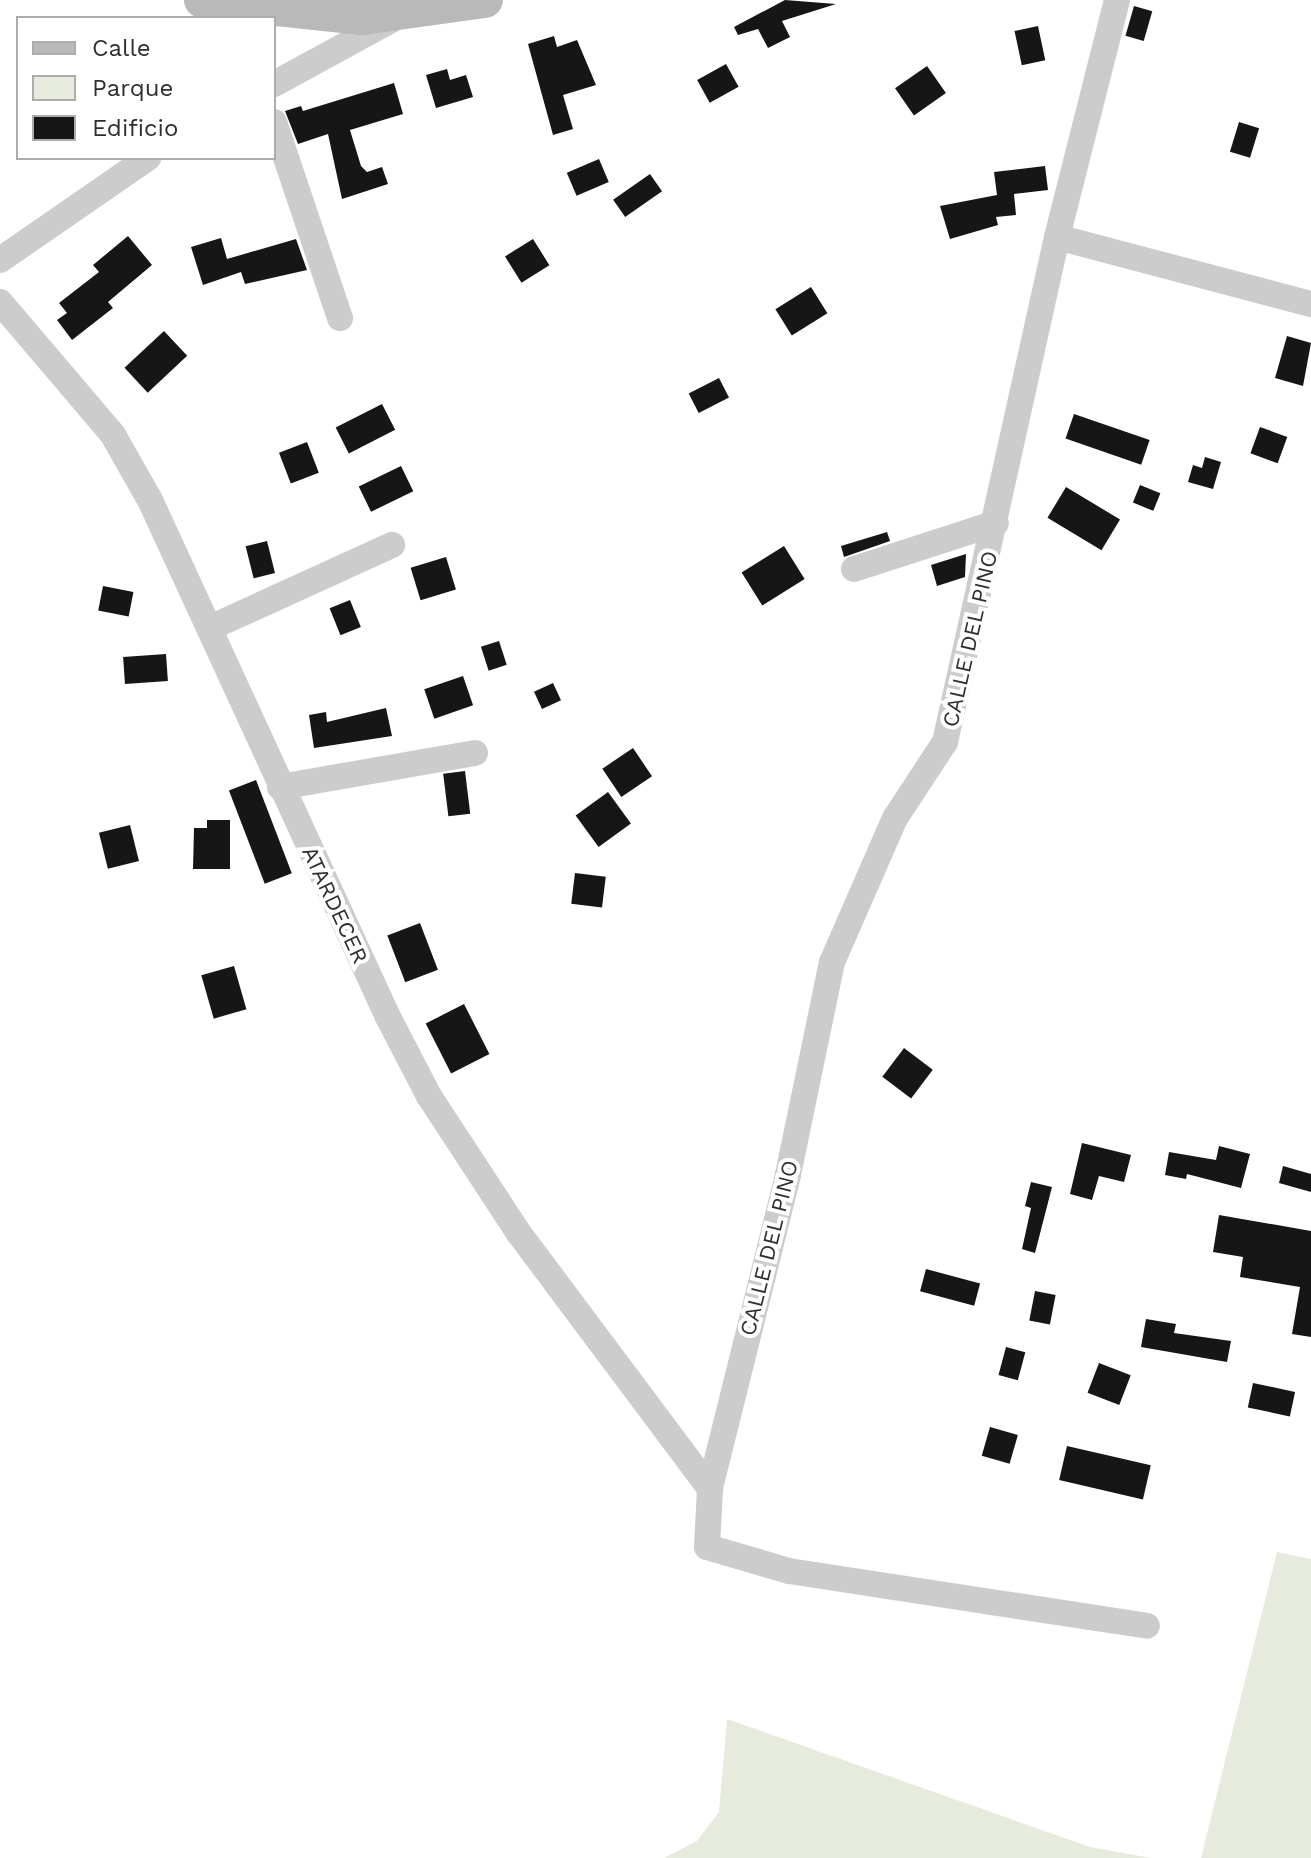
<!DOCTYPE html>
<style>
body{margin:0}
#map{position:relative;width:1311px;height:1858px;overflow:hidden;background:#fff;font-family:"Work Sans",sans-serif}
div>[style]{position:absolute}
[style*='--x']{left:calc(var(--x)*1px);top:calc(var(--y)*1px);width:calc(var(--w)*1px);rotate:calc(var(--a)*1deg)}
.green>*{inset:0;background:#e6ebdd}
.building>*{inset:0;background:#161616;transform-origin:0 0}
.street>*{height:26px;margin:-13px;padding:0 13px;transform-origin:13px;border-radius:13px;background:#ccc}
.secondary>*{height:36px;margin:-18px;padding:0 18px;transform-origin:18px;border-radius:18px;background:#b9b9b9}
span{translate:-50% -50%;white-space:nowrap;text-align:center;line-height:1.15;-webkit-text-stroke:8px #fff;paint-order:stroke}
.street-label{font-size:22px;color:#2f2f2f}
.legend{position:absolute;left:16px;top:16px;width:260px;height:144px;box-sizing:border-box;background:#fff;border:2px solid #acacac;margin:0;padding:10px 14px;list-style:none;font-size:24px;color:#2f2f2f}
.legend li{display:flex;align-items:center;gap:16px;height:40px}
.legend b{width:40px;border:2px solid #acacac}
</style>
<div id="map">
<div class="green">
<div style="clip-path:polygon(1277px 1552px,1311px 1559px,1311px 1858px,1201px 1858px)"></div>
<div style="clip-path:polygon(727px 1719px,1090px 1847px,1151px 1858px,664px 1858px,697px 1841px,719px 1812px)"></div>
</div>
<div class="building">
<div style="clip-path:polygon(785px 0,836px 4px,782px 21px,790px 37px,768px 48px,758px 29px,738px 35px,734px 27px)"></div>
<div style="left:1134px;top:6px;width:19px;height:31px;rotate:16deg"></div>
<div style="left:1038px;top:26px;width:35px;height:24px;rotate:78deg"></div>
<div style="clip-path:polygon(554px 36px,557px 47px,577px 40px,596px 85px,563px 95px,573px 129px,553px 135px,528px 44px)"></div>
<div style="left:726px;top:64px;width:26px;height:33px;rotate:61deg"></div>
<div style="left:927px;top:66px;width:33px;height:39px;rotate:55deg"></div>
<div style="clip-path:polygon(447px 69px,450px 80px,466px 75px,473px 97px,436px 108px,426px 75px)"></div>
<div style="clip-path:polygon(394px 83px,403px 114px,350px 130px,361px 166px,367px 172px,382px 167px,388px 184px,342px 199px,328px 134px,298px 144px,285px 111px,301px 106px,303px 111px)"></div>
<div style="left:1239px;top:122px;width:21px;height:31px;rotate:17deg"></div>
<div style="left:599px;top:159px;width:25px;height:35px;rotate:67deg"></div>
<div style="clip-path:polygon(1045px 166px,1048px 190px,1014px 194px,1016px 215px,996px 217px,998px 225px,950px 239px,940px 206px,997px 195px,994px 172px)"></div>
<div style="left:650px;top:174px;width:21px;height:45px;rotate:55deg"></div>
<div style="clip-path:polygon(128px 236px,152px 265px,108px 302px,113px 308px,72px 340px,57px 320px,67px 313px,59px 303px,99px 272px,93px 265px)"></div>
<div style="clip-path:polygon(221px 238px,227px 259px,296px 239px,307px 270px,245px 284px,241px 272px,203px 285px,191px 247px)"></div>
<div style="left:533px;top:239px;width:31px;height:33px;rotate:58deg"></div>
<div style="left:811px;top:287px;width:31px;height:42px;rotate:58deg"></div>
<div style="left:164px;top:331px;width:34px;height:54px;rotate:47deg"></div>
<div style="clip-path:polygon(1287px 336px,1311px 343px,1303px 386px,1275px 378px)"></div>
<div style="left:719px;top:378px;width:22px;height:34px;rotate:63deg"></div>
<div style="left:382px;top:404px;width:29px;height:52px;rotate:63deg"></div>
<div style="left:1074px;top:414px;width:80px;height:26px;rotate:19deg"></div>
<div style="left:1260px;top:427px;width:29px;height:28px;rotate:20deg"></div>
<div style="left:307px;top:442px;width:33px;height:30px;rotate:69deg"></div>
<div style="clip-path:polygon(1205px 457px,1221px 462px,1213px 489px,1188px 482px,1193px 465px,1202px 468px)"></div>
<div style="left:401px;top:466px;width:28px;height:47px;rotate:64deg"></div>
<div style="left:1140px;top:485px;width:22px;height:19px;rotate:22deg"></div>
<div style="left:1066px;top:487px;width:63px;height:36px;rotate:31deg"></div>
<div style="clip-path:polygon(887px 532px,890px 541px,844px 557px,841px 546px)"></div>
<div style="left:267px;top:541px;width:33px;height:22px;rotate:76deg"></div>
<div style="left:784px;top:546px;width:39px;height:50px;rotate:58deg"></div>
<div style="clip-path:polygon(966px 554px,965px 577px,937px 586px,931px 565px)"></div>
<div style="left:446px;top:557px;width:34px;height:37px;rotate:73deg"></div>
<div style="left:103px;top:586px;width:31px;height:25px;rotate:11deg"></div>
<div style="left:350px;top:600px;width:29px;height:22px;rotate:68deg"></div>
<div style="left:499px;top:641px;width:25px;height:19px;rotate:72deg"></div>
<div style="left:166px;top:654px;width:27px;height:43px;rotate:86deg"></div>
<div style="left:463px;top:676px;width:31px;height:41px;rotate:71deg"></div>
<div style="left:553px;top:683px;width:19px;height:21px;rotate:65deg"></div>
<div style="clip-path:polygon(386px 708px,392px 736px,314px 748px,309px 715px,326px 712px,327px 722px)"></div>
<div style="left:633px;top:748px;width:34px;height:37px;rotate:56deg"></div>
<div style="left:465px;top:771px;width:43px;height:22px;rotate:83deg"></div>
<div style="left:256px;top:780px;width:100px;height:29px;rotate:69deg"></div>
<div style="left:608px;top:792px;width:39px;height:40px;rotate:54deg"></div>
<div style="clip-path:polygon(207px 820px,230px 820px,230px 869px,193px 869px,194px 828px,207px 828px)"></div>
<div style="left:130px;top:825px;width:37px;height:32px;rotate:76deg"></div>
<div style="left:575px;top:873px;width:31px;height:31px;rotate:7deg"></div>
<div style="left:420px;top:923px;width:50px;height:35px;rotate:69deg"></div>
<div style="left:234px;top:966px;width:45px;height:34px;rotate:74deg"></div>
<div style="left:464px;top:1004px;width:56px;height:43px;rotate:63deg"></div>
<div style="left:904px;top:1048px;width:36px;height:36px;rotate:37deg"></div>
<div style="clip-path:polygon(1082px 1143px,1131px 1155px,1124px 1182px,1099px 1176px,1092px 1200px,1070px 1194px)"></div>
<div style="clip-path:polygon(1219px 1146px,1250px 1154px,1241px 1188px,1187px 1174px,1186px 1179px,1165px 1175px,1169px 1152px,1216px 1160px)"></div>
<div style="clip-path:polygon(1283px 1166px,1311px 1174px,1311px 1192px,1279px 1183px)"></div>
<div style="clip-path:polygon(1031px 1182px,1052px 1187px,1035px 1253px,1022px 1249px,1031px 1208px,1025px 1206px)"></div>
<div style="clip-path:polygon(1219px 1215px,1311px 1231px,1311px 1337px,1292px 1334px,1300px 1287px,1240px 1277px,1243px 1257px,1213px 1252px)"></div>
<div style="left:926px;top:1269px;width:56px;height:23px;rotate:15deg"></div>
<div style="left:1035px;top:1291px;width:21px;height:30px;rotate:11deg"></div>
<div style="clip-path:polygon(1146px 1319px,1176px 1324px,1174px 1333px,1231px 1341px,1227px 1362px,1141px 1347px)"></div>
<div style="left:1006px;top:1347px;width:20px;height:29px;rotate:15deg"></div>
<div style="left:1099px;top:1363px;width:34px;height:32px;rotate:21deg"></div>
<div style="left:1253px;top:1383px;width:43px;height:25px;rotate:12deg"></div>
<div style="left:990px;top:1427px;width:29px;height:30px;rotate:16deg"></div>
<div style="left:1067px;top:1446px;width:86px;height:35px;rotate:13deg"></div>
</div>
<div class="street">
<div style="--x:1117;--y:0;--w:244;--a:104.2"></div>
<div style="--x:1057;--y:237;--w:517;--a:102.5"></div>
<div style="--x:945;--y:742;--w:91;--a:123.3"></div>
<div style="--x:895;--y:818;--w:157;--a:113.6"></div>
<div style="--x:832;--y:962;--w:217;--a:101.7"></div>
<div style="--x:788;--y:1175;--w:324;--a:104"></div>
<div style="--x:710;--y:1489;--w:58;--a:93"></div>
<div style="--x:707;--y:1547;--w:85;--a:16.3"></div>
<div style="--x:789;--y:1571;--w:362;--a:8.7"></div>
<div style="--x:274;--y:84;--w:136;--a:-28.6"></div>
<div style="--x:274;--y:122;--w:207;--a:71.4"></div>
<div style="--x:1057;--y:237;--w:263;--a:14.8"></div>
<div style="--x:0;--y:260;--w:180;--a:-34.6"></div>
<div style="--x:0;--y:302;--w:175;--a:49.6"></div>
<div style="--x:113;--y:435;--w:75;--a:60.4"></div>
<div style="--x:150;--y:500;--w:569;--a:65.28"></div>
<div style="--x:388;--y:1017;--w:89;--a:62.6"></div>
<div style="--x:429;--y:1096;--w:163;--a:56.8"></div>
<div style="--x:518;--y:1232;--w:321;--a:53.2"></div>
<div style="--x:854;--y:569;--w:149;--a:-17.9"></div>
<div style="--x:212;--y:627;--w:198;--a:-24.5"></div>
<div style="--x:280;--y:787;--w:198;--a:-9.9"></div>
</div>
<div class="secondary">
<div style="--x:202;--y:0;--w:161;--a:6.1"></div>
<div style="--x:362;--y:17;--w:124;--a:-7.9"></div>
</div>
<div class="street-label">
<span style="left:970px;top:639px;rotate:-77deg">CALLE DEL PINO</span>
<span style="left:335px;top:905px;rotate:65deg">ATARDECER</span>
<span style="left:769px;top:1248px;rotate:-76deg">CALLE DEL PINO</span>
</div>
<ul class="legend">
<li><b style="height:10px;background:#b9b9b9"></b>Calle</li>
<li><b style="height:22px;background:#e6ebdd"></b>Parque</li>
<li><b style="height:22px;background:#161616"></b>Edificio</li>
</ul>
</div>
